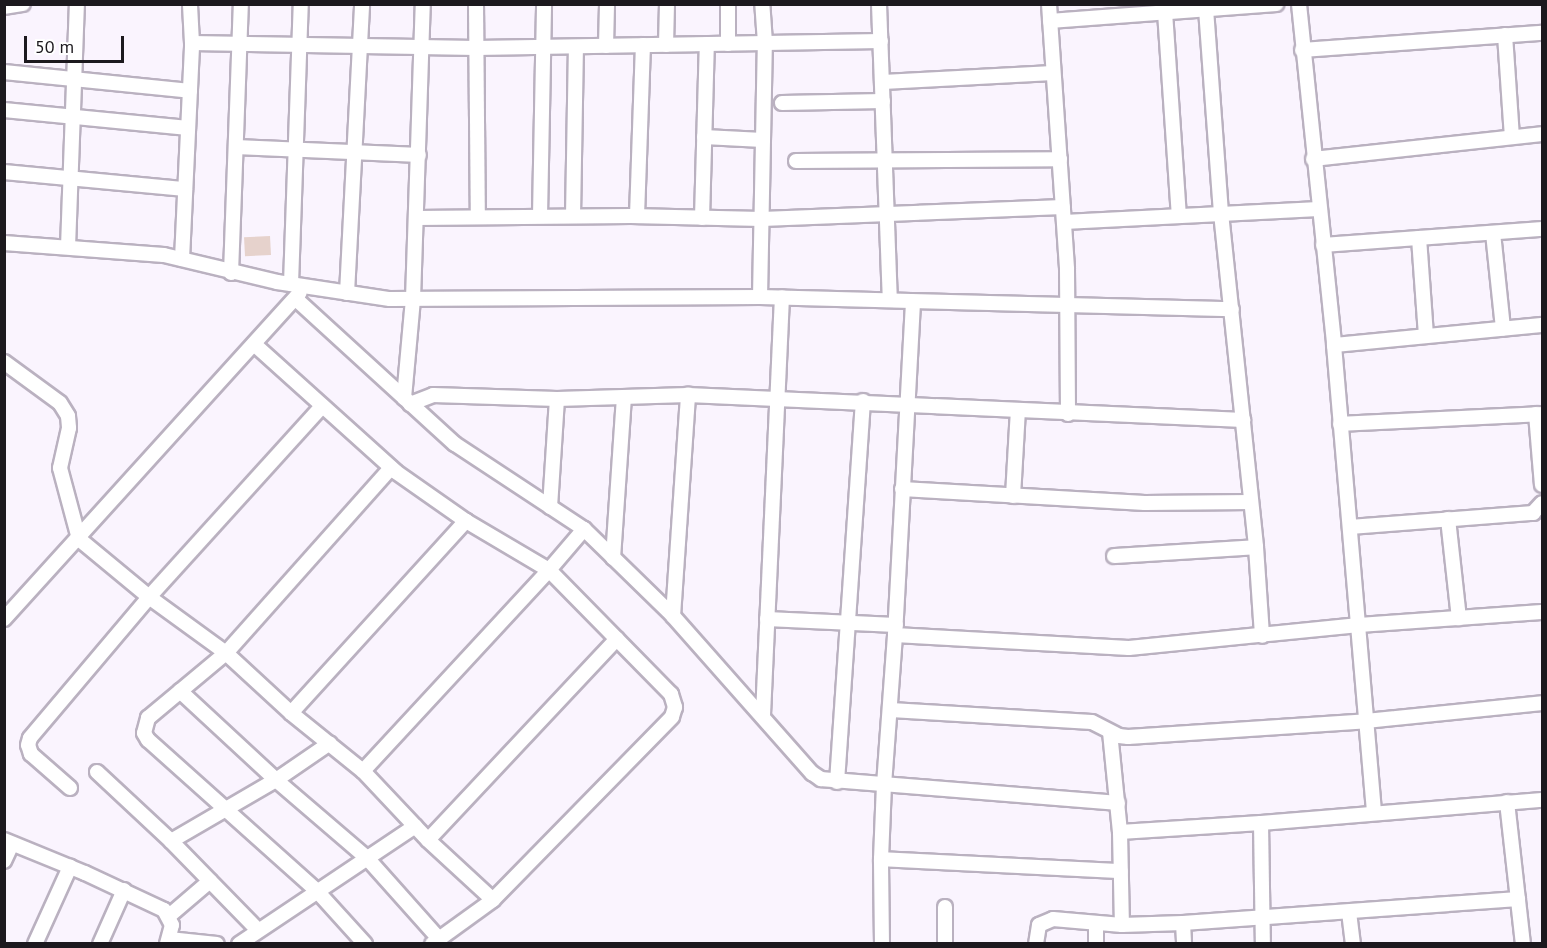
<!DOCTYPE html>
<style>
body{margin:0}
#map{position:relative;width:1547px;height:948px;overflow:hidden;background:#faf4fe;font-family:"PT Sans",sans-serif}
div>[style]{position:absolute}
[style*='--x']{left:calc(var(--x)*1px);top:calc(var(--y)*1px);width:calc(var(--w)*1px);rotate:calc(var(--a)*1deg)}
.building>*{inset:0;background:#e6d2cc;transform-origin:0 0}
.roads{filter:drop-shadow(2px 0 #bab1c0) drop-shadow(-2px 0 #bab1c0) drop-shadow(0 2px #bab1c0) drop-shadow(0 -2px #bab1c0)}
.minor>*{height:14px;margin:-7px;padding:0 7px;transform-origin:7px;border-radius:7px;background:#fff}
span{translate:-50% -50%;white-space:nowrap;text-align:center;line-height:1.15;-webkit-text-stroke:4.5px #fff;paint-order:stroke}
.frame{position:absolute;inset:0;border:6px solid #1c191e;pointer-events:none}
.scale{position:absolute;left:24px;top:36px;width:100px;height:27px;box-sizing:border-box;border:3px solid #1c191e;border-top:0;padding-left:8px;font-size:18px;line-height:21px;white-space:nowrap;color:#1c191e;-webkit-text-stroke:4px #fff;paint-order:stroke}
</style>
<div id="map">
<div class="building">
<div style="left:270px;top:236px;width:19px;height:26px;rotate:87deg"></div>
</div>
<div class="roads">
<div class="minor">
<div style="--x:476;--y:4;--w:212;--a:89.5"></div>
<div style="--x:879;--y:4;--w:295;--a:87.9"></div>
<div style="--x:1049;--y:4;--w:266;--a:86.1"></div>
<div style="--x:1067;--y:269;--w:145;--a:89.6"></div>
<div style="--x:1299;--y:4;--w:343;--a:84.1"></div>
<div style="--x:1334;--y:345;--w:469;--a:85.1"></div>
<div style="--x:4;--y:7;--w:19;--a:-9"></div>
<div style="--x:1206;--y:9;--w:205;--a:85.8"></div>
<div style="--x:1221;--y:213;--w:336;--a:84"></div>
<div style="--x:1256;--y:547;--w:89;--a:86.1"></div>
<div style="--x:1165;--y:12;--w:203;--a:86.1"></div>
<div style="--x:1050;--y:21;--w:227;--a:-4.3"></div>
<div style="--x:1505;--y:35;--w:102;--a:86.1"></div>
<div style="--x:192;--y:43;--w:284;--a:1"></div>
<div style="--x:476;--y:48;--w:405;--a:-1"></div>
<div style="--x:728;--y:44;--w:40;--a:-90"></div>
<div style="--x:666;--y:45;--w:41;--a:-88.6"></div>
<div style="--x:606;--y:46;--w:42;--a:-88.6"></div>
<div style="--x:1302;--y:50;--w:241;--a:-4.1"></div>
<div style="--x:4;--y:72;--w:187;--a:5.8"></div>
<div style="--x:883;--y:82;--w:170;--a:-3"></div>
<div style="--x:782;--y:103;--w:101;--a:-1.1"></div>
<div style="--x:4;--y:110;--w:185;--a:5.6"></div>
<div style="--x:704;--y:137;--w:59;--a:2.9"></div>
<div style="--x:237;--y:147;--w:182;--a:2.5"></div>
<div style="--x:1313;--y:159;--w:230;--a:-6.2"></div>
<div style="--x:796;--y:161;--w:264;--a:-0.4"></div>
<div style="--x:4;--y:172;--w:182;--a:5.4"></div>
<div style="--x:540;--y:216;--w:212;--a:-88.9"></div>
<div style="--x:573;--y:216;--w:169;--a:-89"></div>
<div style="--x:637;--y:216;--w:171;--a:-88"></div>
<div style="--x:416;--y:218;--w:215;--a:-0.5"></div>
<div style="--x:631;--y:216;--w:131;--a:1.3"></div>
<div style="--x:762;--y:219;--w:301;--a:-2.3"></div>
<div style="--x:702;--y:218;--w:174;--a:-88.4"></div>
<div style="--x:1064;--y:222;--w:255;--a:-2.9"></div>
<div style="--x:1493;--y:233;--w:96;--a:84"></div>
<div style="--x:1419;--y:238;--w:97;--a:85.9"></div>
<div style="--x:4;--y:243;--w:160;--a:4.3"></div>
<div style="--x:164;--y:255;--w:116;--a:13.4"></div>
<div style="--x:277;--y:282;--w:114;--a:8.6"></div>
<div style="--x:390;--y:299;--w:370;--a:-0.3"></div>
<div style="--x:760;--y:297;--w:472;--a:1.5"></div>
<div style="--x:1323;--y:245;--w:220;--a:-4.2"></div>
<div style="--x:68;--y:247;--w:243;--a:-87.9"></div>
<div style="--x:182;--y:259;--w:216;--a:-87.3"></div>
<div style="--x:192;--y:43;--w:39;--a:-93"></div>
<div style="--x:231;--y:273;--w:269;--a:-87.9"></div>
<div style="--x:291;--y:284;--w:280;--a:-88"></div>
<div style="--x:347;--y:293;--w:289;--a:-87"></div>
<div style="--x:760;--y:297;--w:254;--a:-88.9"></div>
<div style="--x:765;--y:43;--w:39;--a:-94"></div>
<div style="--x:296;--y:299;--w:215;--a:42.4"></div>
<div style="--x:455;--y:444;--w:154;--a:33.4"></div>
<div style="--x:584;--y:529;--w:124;--a:44.3"></div>
<div style="--x:673;--y:616;--w:210;--a:48.5"></div>
<div style="--x:812;--y:773;--w:11;--a:34"></div>
<div style="--x:821;--y:779;--w:298;--a:4.6"></div>
<div style="--x:254;--y:344;--w:191;--a:42"></div>
<div style="--x:396;--y:472;--w:85;--a:35"></div>
<div style="--x:466;--y:521;--w:96;--a:30.6"></div>
<div style="--x:549;--y:570;--w:174;--a:45.5"></div>
<div style="--x:671;--y:694;--w:14;--a:73"></div>
<div style="--x:675;--y:707;--w:10;--a:107"></div>
<div style="--x:672;--y:717;--w:256;--a:134.4"></div>
<div style="--x:493;--y:900;--w:75;--a:144.2"></div>
<div style="--x:1334;--y:345;--w:209;--a:-5.5"></div>
<div style="--x:4;--y:362;--w:69;--a:36.2"></div>
<div style="--x:60;--y:403;--w:15;--a:58"></div>
<div style="--x:68;--y:416;--w:12;--a:85"></div>
<div style="--x:69;--y:428;--w:41;--a:102.7"></div>
<div style="--x:60;--y:468;--w:73;--a:75"></div>
<div style="--x:79;--y:539;--w:91;--a:39.6"></div>
<div style="--x:149;--y:597;--w:95;--a:36"></div>
<div style="--x:226;--y:653;--w:88;--a:42.7"></div>
<div style="--x:291;--y:713;--w:92;--a:38.9"></div>
<div style="--x:363;--y:771;--w:95;--a:46.7"></div>
<div style="--x:428;--y:840;--w:88;--a:42.7"></div>
<div style="--x:404;--y:398;--w:99;--a:-84.8"></div>
<div style="--x:413;--y:299;--w:295;--a:-88.1"></div>
<div style="--x:410;--y:404;--w:25;--a:-21"></div>
<div style="--x:433;--y:395;--w:124;--a:1.8"></div>
<div style="--x:557;--y:399;--w:131;--a:-1.7"></div>
<div style="--x:688;--y:395;--w:556;--a:2.58"></div>
<div style="--x:1536;--y:414;--w:71;--a:85.2"></div>
<div style="--x:1340;--y:424;--w:202;--a:-2.8"></div>
<div style="--x:902;--y:489;--w:243;--a:3.3"></div>
<div style="--x:1145;--y:503;--w:106;--a:-0.5"></div>
<div style="--x:1013;--y:496;--w:86;--a:-86.7"></div>
<div style="--x:550;--y:507;--w:108;--a:-86.3"></div>
<div style="--x:1448;--y:519;--w:100;--a:83.7"></div>
<div style="--x:1350;--y:527;--w:184;--a:-4.4"></div>
<div style="--x:1533;--y:513;--w:13;--a:-48"></div>
<div style="--x:1114;--y:556;--w:142;--a:-3.6"></div>
<div style="--x:613;--y:558;--w:161;--a:-86.1"></div>
<div style="--x:673;--y:616;--w:222;--a:-86.1"></div>
<div style="--x:4;--y:619;--w:440;--a:-47.8"></div>
<div style="--x:767;--y:619;--w:129;--a:2.7"></div>
<div style="--x:895;--y:635;--w:234;--a:3.2"></div>
<div style="--x:1129;--y:648;--w:231;--a:-5.7"></div>
<div style="--x:1359;--y:625;--w:183;--a:-4.1"></div>
<div style="--x:180;--y:691;--w:131;--a:42.8"></div>
<div style="--x:276;--y:780;--w:120;--a:40.6"></div>
<div style="--x:367;--y:858;--w:110;--a:48.3"></div>
<div style="--x:891;--y:710;--w:201;--a:3.4"></div>
<div style="--x:1092;--y:722;--w:30;--a:27"></div>
<div style="--x:1119;--y:736;--w:9;--a:6"></div>
<div style="--x:1128;--y:737;--w:239;--a:-3.8"></div>
<div style="--x:1366;--y:721;--w:177;--a:-5.8"></div>
<div style="--x:291;--y:713;--w:260;--a:-47.7"></div>
<div style="--x:763;--y:715;--w:418;--a:-87.4"></div>
<div style="--x:1110;--y:732;--w:100;--a:84.3"></div>
<div style="--x:1120;--y:832;--w:93;--a:88.8"></div>
<div style="--x:363;--y:771;--w:274;--a:-47.2"></div>
<div style="--x:549;--y:570;--w:54;--a:-49.5"></div>
<div style="--x:97;--y:772;--w:101;--a:43"></div>
<div style="--x:171;--y:841;--w:124;--a:45.7"></div>
<div style="--x:837;--y:782;--w:382;--a:-86.1"></div>
<div style="--x:70;--y:788;--w:52;--a:-138.9"></div>
<div style="--x:31;--y:754;--w:9;--a:-108"></div>
<div style="--x:28;--y:745;--w:7;--a:-74"></div>
<div style="--x:30;--y:738;--w:185;--a:-49.8"></div>
<div style="--x:149;--y:597;--w:258;--a:-47.8"></div>
<div style="--x:1507;--y:802;--w:143;--a:83.6"></div>
<div style="--x:1261;--y:823;--w:121;--a:89.1"></div>
<div style="--x:1120;--y:832;--w:141;--a:-3.7"></div>
<div style="--x:1261;--y:823;--w:282;--a:-4.7"></div>
<div style="--x:4;--y:840;--w:87;--a:22.2"></div>
<div style="--x:85;--y:873;--w:87;--a:25.1"></div>
<div style="--x:164;--y:910;--w:17;--a:62"></div>
<div style="--x:172;--y:925;--w:20;--a:105"></div>
<div style="--x:428;--y:840;--w:276;--a:-46.8"></div>
<div style="--x:171;--y:841;--w:121;--a:-30.2"></div>
<div style="--x:276;--y:780;--w:65;--a:-34.4"></div>
<div style="--x:881;--y:859;--w:240;--a:2.9"></div>
<div style="--x:4;--y:861;--w:19;--a:-65"></div>
<div style="--x:945;--y:907;--w:37;--a:90"></div>
<div style="--x:1349;--y:912;--w:32;--a:83"></div>
<div style="--x:169;--y:916;--w:54;--a:-40.5"></div>
<div style="--x:1096;--y:923;--w:21;--a:90"></div>
<div style="--x:1183;--y:923;--w:21;--a:87"></div>
<div style="--x:169;--y:939;--w:48;--a:5.9"></div>
<div style="--x:35;--y:944;--w:85;--a:-65.6"></div>
<div style="--x:100;--y:944;--w:59;--a:-66"></div>
<div style="--x:239;--y:944;--w:212;--a:-33.8"></div>
<div style="--x:365;--y:944;--w:73;--a:-132.2"></div>
<div style="--x:316;--y:890;--w:225;--a:-138.2"></div>
<div style="--x:148;--y:740;--w:8;--a:-120"></div>
<div style="--x:144;--y:733;--w:16;--a:-75"></div>
<div style="--x:148;--y:718;--w:102;--a:-39.8"></div>
<div style="--x:226;--y:653;--w:248;--a:-48.3"></div>
<div style="--x:882;--y:944;--w:85;--a:-90.7"></div>
<div style="--x:881;--y:859;--w:74;--a:-87.7"></div>
<div style="--x:884;--y:785;--w:150;--a:-85.8"></div>
<div style="--x:895;--y:635;--w:334;--a:-86.9"></div>
<div style="--x:1036;--y:944;--w:19;--a:-81"></div>
<div style="--x:1039;--y:925;--w:15;--a:-23"></div>
<div style="--x:1053;--y:919;--w:69;--a:5"></div>
<div style="--x:1122;--y:925;--w:61;--a:-1.9"></div>
<div style="--x:1183;--y:923;--w:336;--a:-4.1"></div>
</div>
</div>
<div class="frame"></div>
<div class="scale">50 m</div>
</div>
